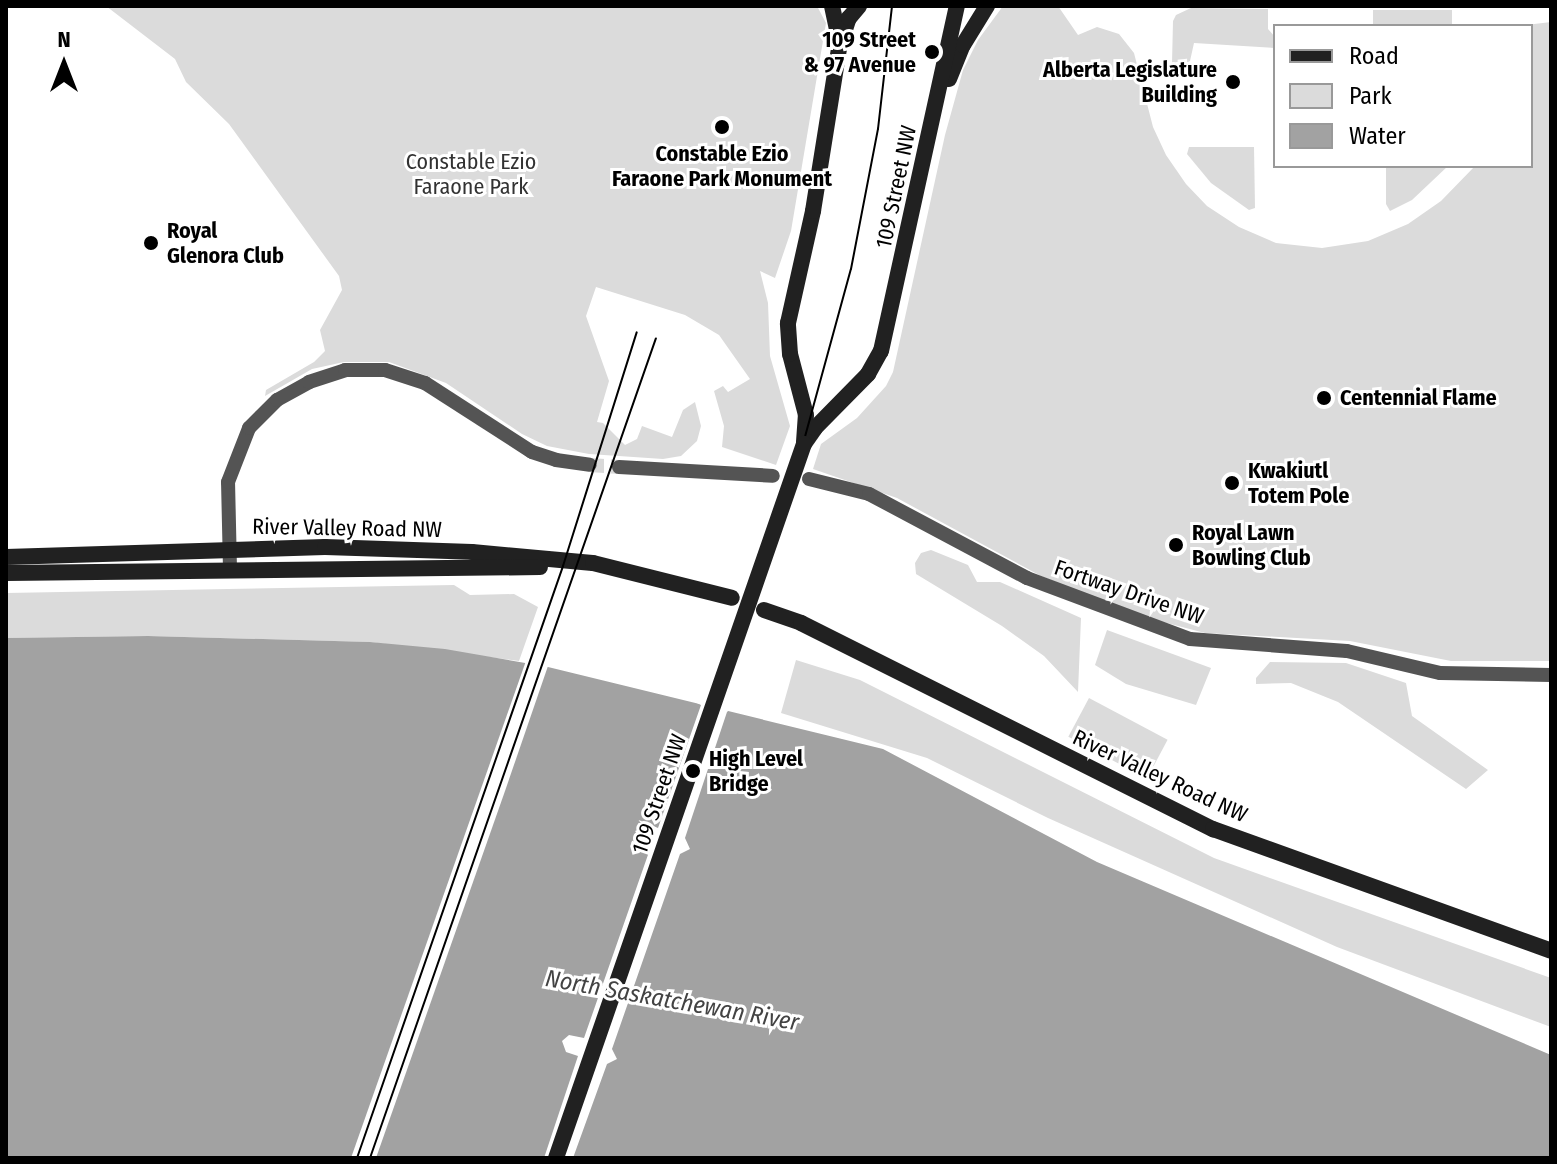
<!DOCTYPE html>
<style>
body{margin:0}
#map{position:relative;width:1557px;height:1164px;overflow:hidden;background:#fff;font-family:"Fira Sans Condensed",sans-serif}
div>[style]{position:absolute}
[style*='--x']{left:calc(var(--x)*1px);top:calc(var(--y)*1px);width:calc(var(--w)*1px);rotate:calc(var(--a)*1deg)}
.green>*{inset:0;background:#dbdbdb;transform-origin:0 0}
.water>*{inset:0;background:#a2a2a2}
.pier>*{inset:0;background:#fff}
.street-tunnel>*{height:14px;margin-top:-7px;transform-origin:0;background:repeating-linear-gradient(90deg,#d9d9d9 0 14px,transparent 0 21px)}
.street>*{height:14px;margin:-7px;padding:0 7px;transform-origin:7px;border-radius:7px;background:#545454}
.secondary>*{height:16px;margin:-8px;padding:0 8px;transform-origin:8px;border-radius:8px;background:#212121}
.tram>*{height:2px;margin:-1px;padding:0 1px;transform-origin:1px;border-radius:1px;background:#000}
.secondary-bridge>*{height:16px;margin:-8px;padding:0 8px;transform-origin:8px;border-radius:8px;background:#212121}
.dots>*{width:22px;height:22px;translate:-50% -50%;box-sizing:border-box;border:4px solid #fff;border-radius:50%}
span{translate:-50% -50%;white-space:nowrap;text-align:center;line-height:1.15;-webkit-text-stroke:6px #fff;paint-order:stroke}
.poi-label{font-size:22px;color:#000;font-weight:700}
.right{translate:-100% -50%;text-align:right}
.left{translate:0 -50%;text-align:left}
.park-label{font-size:22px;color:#323232}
.street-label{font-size:22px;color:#000}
.water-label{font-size:24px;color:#434343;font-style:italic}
.frame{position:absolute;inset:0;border:8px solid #000;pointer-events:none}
.legend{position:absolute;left:1273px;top:24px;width:260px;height:144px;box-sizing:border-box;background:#fff;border:2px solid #999;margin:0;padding:10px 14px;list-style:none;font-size:24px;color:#000}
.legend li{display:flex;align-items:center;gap:16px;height:40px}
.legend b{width:40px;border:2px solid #999}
.north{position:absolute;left:24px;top:24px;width:80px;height:80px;-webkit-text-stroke:6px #fff;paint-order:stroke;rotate:0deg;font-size:22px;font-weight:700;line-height:32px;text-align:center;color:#000}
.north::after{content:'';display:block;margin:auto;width:28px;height:36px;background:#000;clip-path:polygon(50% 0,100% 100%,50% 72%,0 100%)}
</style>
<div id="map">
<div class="green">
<div style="clip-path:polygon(106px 6px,817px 6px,826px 23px,791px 231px,775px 278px,760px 271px,768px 303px,770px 356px,790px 426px,776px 465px,722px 447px,724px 426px,714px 391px,723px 386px,728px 392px,750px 379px,719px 335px,685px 315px,596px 287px,586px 316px,609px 381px,597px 422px,603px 423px,625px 445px,637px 439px,642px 426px,672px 437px,683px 410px,695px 402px,701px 426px,697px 441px,681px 456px,663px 459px,589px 454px,547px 446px,522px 434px,446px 383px,389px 362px,344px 362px,312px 369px,265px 396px,266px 390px,314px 362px,325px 351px,320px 330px,342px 290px,339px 276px,229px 124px,186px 82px,175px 59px)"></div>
<div style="clip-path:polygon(1003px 6px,1058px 6px,1078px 35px,1097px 27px,1119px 34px,1134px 53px,1153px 127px,1166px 155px,1186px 184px,1207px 206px,1239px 227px,1276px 243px,1322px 248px,1368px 241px,1408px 224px,1441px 201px,1475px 166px,1531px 166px,1531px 26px,1518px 26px,1551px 22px,1551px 661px,1451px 661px,1350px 641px,1205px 633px,1136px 615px,1039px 575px,897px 498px,813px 469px,821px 444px,857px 418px,886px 386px,893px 372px,945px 135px,963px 70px,978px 40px)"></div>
<div style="clip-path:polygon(1191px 8px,1268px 9px,1268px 29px,1275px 37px,1275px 48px,1194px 43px,1190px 61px,1176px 68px,1172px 63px,1173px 21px,1176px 15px)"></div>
<div style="left:1373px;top:10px;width:79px;height:16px"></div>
<div style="clip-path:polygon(1189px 147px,1254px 147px,1255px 208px,1249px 210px,1211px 183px,1187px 154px)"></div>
<div style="clip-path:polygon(1386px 166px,1448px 166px,1412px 200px,1390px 211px,1386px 204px)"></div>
<div style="clip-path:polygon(931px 550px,968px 565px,977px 582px,1000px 582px,1081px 618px,1078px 692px,1044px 656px,1002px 626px,916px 574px,915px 563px,921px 553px)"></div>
<div style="clip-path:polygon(454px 585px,470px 595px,514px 594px,538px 607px,519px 661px,370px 642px,148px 636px,6px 638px,6px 593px)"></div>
<div style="clip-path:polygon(1107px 630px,1211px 668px,1196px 705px,1126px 684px,1095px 665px)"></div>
<div style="clip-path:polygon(796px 660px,860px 680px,1214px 858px,1551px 978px,1551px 1027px,1337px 947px,1048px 818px,927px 758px,781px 713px)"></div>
<div style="clip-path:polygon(1270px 662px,1346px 663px,1406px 683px,1412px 716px,1488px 770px,1466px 789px,1338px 702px,1291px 683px,1256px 684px,1256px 678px)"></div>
<div style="left:1089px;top:698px;width:89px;height:44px;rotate:28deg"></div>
</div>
<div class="water">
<div style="clip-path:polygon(148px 636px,370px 642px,445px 649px,548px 667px,883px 749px,1097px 862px,1551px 1055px,1551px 1158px,6px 1158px,6px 638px)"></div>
</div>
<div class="pier">
<div style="clip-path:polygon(527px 658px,549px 663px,505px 791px,376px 1158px,351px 1158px)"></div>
<div style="clip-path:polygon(696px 698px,732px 707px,727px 712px,685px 838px,690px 849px,680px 854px,612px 1049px,617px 1059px,607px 1064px,573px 1158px,544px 1158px,578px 1056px,566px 1052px,562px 1041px,569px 1035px,584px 1038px,650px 849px,635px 831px,651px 825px,658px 828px,701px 705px,695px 702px)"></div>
</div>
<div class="street-tunnel">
<div style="--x:590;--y:465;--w:29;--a:4"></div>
</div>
<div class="street">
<div style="--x:619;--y:467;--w:154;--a:3.3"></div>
<div style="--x:809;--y:479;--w:62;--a:14"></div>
<div style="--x:869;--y:494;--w:179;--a:28"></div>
<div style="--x:1027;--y:578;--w:174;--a:20.5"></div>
<div style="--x:1190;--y:639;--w:157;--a:4.4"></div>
<div style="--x:1347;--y:651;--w:96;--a:13.3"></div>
<div style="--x:1440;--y:673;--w:111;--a:1"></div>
<div style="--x:230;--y:569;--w:87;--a:-91.3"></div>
<div style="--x:228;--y:482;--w:58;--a:-68.7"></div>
<div style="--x:249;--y:428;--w:40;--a:-45"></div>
<div style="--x:277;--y:400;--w:37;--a:-29"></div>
<div style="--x:309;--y:382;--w:38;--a:-18"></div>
<div style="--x:345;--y:370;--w:40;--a:0"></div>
<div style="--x:385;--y:370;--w:42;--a:18"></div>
<div style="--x:425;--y:383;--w:127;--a:32.8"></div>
<div style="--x:532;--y:452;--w:25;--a:18"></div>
<div style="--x:556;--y:460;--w:34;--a:8"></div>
</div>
<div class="secondary">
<div style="--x:832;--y:6;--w:33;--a:78"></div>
<div style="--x:949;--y:79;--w:37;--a:-68"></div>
<div style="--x:963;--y:45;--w:46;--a:-58.4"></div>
<div style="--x:804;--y:442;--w:27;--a:-86"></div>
<div style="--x:806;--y:415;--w:63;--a:-104.7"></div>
<div style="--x:790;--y:354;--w:31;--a:-94"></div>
<div style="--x:788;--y:323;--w:115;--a:-77.4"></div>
<div style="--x:813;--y:211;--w:165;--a:-80.9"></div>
<div style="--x:839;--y:48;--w:32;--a:-72"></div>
<div style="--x:849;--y:18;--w:16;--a:-50"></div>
<div style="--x:804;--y:444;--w:19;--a:-55"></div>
<div style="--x:815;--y:428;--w:76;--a:-45.5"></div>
<div style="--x:868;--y:374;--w:26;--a:-61"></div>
<div style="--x:881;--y:351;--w:353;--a:-77.6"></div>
<div style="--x:6;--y:557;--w:319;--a:-1.8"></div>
<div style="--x:325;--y:547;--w:147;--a:1.9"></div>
<div style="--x:472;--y:552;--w:121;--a:5.2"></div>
<div style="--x:593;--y:563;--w:143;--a:14.1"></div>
<div style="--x:6;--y:573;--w:534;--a:-0.64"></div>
<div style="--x:764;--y:610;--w:39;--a:19"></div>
<div style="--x:801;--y:623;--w:461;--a:26.6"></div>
<div style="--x:1213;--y:829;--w:359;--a:19.8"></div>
</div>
<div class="tram">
<div style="--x:357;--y:1158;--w:627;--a:-70.81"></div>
<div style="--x:563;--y:566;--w:245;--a:-72.5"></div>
<div style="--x:370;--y:1158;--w:868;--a:-70.77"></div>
<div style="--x:558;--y:1158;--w:755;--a:-71.06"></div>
<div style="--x:803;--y:444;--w:181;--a:-74.7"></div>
<div style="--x:851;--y:269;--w:143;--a:-79.1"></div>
<div style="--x:878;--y:129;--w:124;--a:-83.5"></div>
</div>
<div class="secondary-bridge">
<div style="--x:556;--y:1158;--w:756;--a:-70.85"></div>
</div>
<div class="dots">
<div style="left:932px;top:52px;background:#000"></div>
<div style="left:1233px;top:82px;background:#000"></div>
<div style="left:722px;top:127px;background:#000"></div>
<div style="left:151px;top:243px;background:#000"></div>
<div style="left:1324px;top:398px;background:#000"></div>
<div style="left:1232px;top:483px;background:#000"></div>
<div style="left:1176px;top:545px;background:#000"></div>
<div style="left:693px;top:771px;background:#000"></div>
</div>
<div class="poi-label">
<span class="right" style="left:916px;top:52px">109 Street<br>&amp; 97 Avenue</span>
<span class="right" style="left:1217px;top:82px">Alberta Legislature<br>Building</span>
<span style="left:722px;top:166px">Constable Ezio<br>Faraone Park Monument</span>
<span class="left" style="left:167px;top:243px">Royal<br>Glenora Club</span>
<span class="left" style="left:1340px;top:398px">Centennial Flame</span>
<span class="left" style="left:1248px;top:483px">Kwakiutl<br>Totem Pole</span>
<span class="left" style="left:1192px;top:545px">Royal Lawn<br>Bowling Club</span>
<span class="left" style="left:709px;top:771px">High Level<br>Bridge</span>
</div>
<div class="park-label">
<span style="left:471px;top:174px">Constable Ezio<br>Faraone Park</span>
</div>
<div class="street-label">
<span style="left:896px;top:187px;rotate:-78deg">109 Street NW</span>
<span style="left:347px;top:528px;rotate:1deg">River Valley Road NW</span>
<span style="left:1129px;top:592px;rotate:19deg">Fortway Drive NW</span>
<span style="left:1160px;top:776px;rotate:25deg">River Valley Road NW</span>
<span style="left:659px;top:794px;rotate:-71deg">109 Street NW</span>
</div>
<div class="water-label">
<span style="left:672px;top:1001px;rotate:10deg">North Saskatchewan River</span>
</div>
<div class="frame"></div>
<ul class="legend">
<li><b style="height:10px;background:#212121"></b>Road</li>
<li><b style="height:22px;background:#dbdbdb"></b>Park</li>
<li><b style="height:22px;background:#a2a2a2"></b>Water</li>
</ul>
<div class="north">N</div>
</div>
